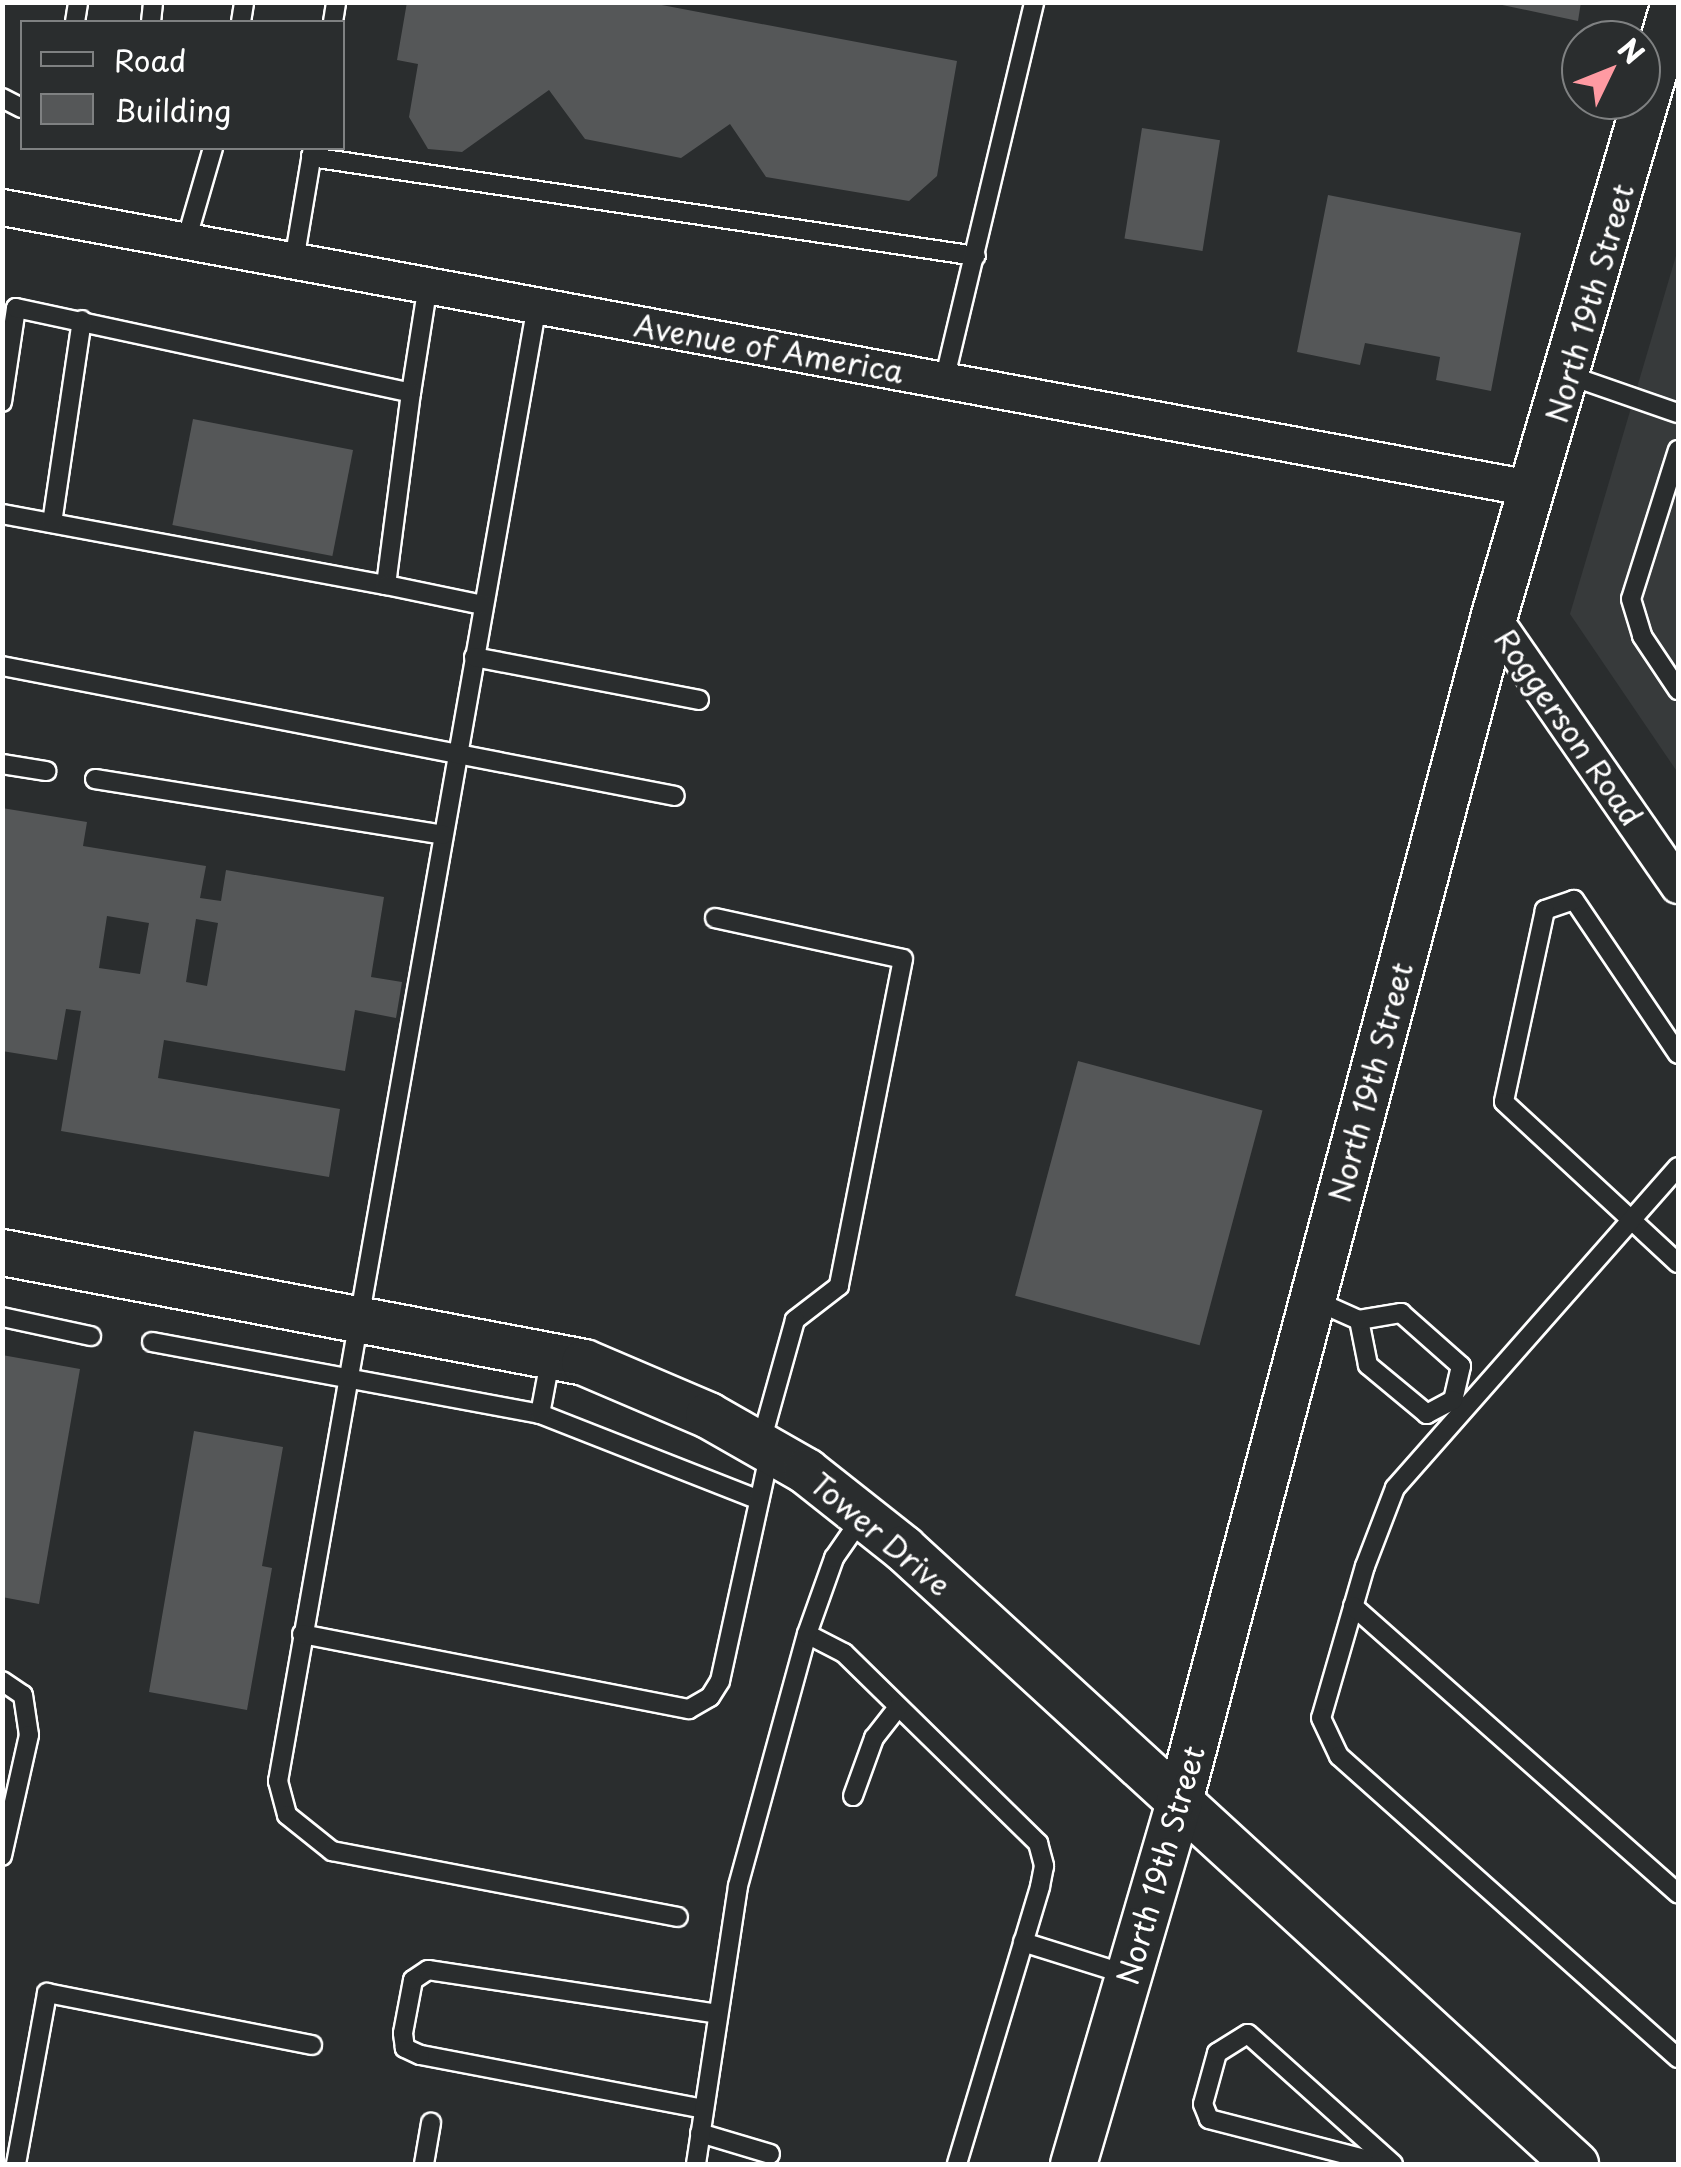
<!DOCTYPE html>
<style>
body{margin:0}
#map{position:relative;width:1681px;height:2167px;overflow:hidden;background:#2a2d2e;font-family:"Playpen Sans",sans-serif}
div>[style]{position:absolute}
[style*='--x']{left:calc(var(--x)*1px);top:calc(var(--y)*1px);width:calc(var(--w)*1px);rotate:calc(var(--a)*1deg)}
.built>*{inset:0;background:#373a3b}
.building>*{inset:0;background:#555758;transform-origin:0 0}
.roads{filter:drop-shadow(2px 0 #fff) drop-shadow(-2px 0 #fff) drop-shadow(0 2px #fff) drop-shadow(0 -2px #fff)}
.service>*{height:18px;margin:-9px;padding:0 9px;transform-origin:9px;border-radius:9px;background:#2a2d2e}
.minor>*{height:35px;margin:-17.5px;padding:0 17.5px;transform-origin:17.5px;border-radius:17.5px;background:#2a2d2e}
.tertiary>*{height:45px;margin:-22.5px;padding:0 22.5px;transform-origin:22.5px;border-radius:22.5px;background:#2a2d2e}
span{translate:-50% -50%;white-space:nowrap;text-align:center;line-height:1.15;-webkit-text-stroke:8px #2a2d2e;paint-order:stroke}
.street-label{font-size:30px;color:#fff}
.frame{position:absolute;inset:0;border:5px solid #fff;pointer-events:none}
.legend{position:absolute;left:20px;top:20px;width:325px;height:130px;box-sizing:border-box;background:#2a2d2e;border:2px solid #7f8182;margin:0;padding:12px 18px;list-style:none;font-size:30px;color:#fff}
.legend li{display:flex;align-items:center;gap:20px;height:50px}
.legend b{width:50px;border:2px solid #7f8182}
.north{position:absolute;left:1561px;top:20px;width:100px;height:100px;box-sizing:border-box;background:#2a2d2e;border:2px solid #7f8182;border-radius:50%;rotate:47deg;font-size:28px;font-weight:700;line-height:40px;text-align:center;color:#fff}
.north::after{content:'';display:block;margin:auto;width:35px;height:45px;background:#ff9aa2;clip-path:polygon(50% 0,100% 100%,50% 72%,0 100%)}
</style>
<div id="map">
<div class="built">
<div style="clip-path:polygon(1678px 249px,1678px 773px,1570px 614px)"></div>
</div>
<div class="building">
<div style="clip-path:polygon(407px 2px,646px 2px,957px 61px,937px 176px,909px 201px,766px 177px,730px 124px,681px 158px,585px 139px,549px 90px,462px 152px,428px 149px,409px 117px,418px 64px,397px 60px)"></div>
<div style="clip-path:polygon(1488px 2px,1581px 2px,1578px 21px)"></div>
<div style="left:1142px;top:128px;width:79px;height:112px;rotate:9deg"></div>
<div style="clip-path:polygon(1328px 195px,1521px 233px,1491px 391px,1436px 380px,1440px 357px,1365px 343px,1360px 365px,1297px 352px)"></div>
<div style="left:193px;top:419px;width:163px;height:108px;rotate:11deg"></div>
<div style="clip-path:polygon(evenodd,2px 808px,87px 822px,83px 846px,206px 866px,200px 898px,221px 901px,226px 870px,384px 897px,371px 977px,402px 982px,396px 1018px,355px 1010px,345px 1071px,164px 1040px,158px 1078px,340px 1109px,329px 1177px,61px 1131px,81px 1011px,66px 1009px,57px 1060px,2px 1051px,2px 808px,107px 916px,149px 923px,140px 974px,99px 968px,107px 916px,2px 808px,196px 919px,218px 923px,207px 986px,186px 982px,196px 919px)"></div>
<div style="left:1078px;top:1061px;width:191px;height:243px;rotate:15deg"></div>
<div style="clip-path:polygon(2px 1355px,80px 1369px,39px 1604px,2px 1597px)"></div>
<div style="clip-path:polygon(194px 1431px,283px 1447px,262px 1566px,272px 1568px,247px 1710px,149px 1692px)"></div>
</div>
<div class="roads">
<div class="service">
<div style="--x:75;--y:22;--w:20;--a:-81"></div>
<div style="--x:151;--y:22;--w:20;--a:-84"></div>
<div style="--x:241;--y:22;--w:20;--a:-81"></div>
<div style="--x:333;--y:22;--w:20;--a:-81"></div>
<div style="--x:2;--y:98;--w:22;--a:27"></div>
<div style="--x:311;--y:157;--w:672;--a:8.47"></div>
<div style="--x:186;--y:241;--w:97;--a:-73.8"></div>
<div style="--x:294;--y:261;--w:115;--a:-80.5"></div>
<div style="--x:537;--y:305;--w:1499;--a:99.95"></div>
<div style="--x:278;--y:1781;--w:35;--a:75"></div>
<div style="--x:287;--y:1815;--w:58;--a:38.7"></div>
<div style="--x:332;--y:1851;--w:352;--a:10.8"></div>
<div style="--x:1568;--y:375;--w:116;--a:19.1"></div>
<div style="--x:944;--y:381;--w:390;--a:-76.6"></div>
<div style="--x:2;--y:402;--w:95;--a:-81.5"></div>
<div style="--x:16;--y:308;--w:404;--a:12.1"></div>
<div style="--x:411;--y:393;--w:109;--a:-81.1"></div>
<div style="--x:1678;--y:450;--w:156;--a:107.5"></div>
<div style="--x:1631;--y:599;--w:39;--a:73"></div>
<div style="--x:1642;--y:636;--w:65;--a:56.3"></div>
<div style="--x:2;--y:514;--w:391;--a:10.5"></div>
<div style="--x:386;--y:585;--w:194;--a:-82.6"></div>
<div style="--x:52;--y:523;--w:205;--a:-81.6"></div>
<div style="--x:386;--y:585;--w:99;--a:11.7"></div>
<div style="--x:474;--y:657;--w:229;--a:10.8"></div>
<div style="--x:2;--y:666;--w:685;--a:10.93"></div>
<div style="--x:2;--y:764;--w:45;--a:9"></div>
<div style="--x:95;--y:779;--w:353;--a:9.1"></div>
<div style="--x:715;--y:918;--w:192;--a:12.3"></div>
<div style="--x:903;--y:959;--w:333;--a:101.1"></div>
<div style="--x:839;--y:1286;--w:56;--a:142.3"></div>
<div style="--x:795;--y:1320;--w:130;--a:105.6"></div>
<div style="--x:1678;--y:1054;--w:186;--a:-124"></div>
<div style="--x:1574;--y:900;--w:31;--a:161"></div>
<div style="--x:1545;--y:910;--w:196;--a:102.1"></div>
<div style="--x:1504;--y:1102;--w:237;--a:42.8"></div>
<div style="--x:1678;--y:1167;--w:428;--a:131.4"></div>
<div style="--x:1395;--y:1488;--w:84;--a:111"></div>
<div style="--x:1365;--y:1566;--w:158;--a:106.1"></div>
<div style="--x:1321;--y:1718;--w:42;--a:64.7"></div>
<div style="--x:1339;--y:1756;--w:454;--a:41.7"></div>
<div style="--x:1314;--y:1300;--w:49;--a:24"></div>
<div style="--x:1401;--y:1313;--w:80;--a:41.5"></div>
<div style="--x:1461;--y:1366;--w:35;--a:103"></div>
<div style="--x:1453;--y:1400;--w:30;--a:152"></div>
<div style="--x:1427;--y:1414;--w:77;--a:-140.3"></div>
<div style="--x:1368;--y:1365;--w:46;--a:-101.3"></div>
<div style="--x:1359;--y:1320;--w:43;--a:-9.5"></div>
<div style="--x:2;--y:1317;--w:91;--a:12.1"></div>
<div style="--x:152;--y:1342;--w:395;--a:10.5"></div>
<div style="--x:540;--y:1414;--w:235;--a:21.4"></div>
<div style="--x:540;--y:1414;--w:59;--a:-79.3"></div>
<div style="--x:1353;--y:1606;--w:434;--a:41.5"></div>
<div style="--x:302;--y:1634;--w:394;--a:11"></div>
<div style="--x:689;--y:1709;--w:24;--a:-30"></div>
<div style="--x:710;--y:1697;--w:19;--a:-58"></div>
<div style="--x:720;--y:1681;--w:235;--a:-77.7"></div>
<div style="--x:807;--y:1634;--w:42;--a:27.2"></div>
<div style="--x:844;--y:1653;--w:272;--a:44.4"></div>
<div style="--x:1038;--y:1843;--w:24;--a:75"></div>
<div style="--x:1044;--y:1866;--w:21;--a:101"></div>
<div style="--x:1040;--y:1887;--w:289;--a:106.7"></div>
<div style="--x:2;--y:1681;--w:25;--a:34"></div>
<div style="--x:23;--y:1695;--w:40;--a:81.5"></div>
<div style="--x:29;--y:1735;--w:124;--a:102.6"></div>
<div style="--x:853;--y:1796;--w:62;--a:-70.1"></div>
<div style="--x:874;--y:1738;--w:39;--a:-52"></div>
<div style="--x:1023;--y:1942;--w:110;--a:17.4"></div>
<div style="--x:704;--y:2109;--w:289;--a:-169.2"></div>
<div style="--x:420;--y:2055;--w:17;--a:-155"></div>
<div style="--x:405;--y:2048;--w:15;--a:-98"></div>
<div style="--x:403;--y:2033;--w:54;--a:-79.3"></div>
<div style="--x:413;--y:1980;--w:18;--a:-34"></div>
<div style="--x:428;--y:1970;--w:293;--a:8.6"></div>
<div style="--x:700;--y:2133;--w:73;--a:16.7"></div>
<div style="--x:16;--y:2164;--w:174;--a:-79.7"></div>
<div style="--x:47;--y:1993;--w:270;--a:11.1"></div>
<div style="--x:424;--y:2164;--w:42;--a:-80.3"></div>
<div style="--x:696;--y:2164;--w:281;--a:-81.4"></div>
<div style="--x:738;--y:1886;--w:261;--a:-74.7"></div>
<div style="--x:807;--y:1634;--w:81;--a:-70.4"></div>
<div style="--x:834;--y:1558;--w:51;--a:-55.4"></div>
<div style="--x:1384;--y:2164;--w:181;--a:-165.6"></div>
<div style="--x:1209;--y:2119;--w:16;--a:-112"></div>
<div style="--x:1203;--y:2104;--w:53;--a:-74.6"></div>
<div style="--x:1217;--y:2053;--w:36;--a:-32"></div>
<div style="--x:1248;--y:2034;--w:195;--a:41.9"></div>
</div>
<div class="minor">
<div style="--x:2;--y:207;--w:1559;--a:10.42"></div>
<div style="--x:1493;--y:618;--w:325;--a:55.3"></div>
</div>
<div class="tertiary">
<div style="--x:2;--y:1252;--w:592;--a:10.7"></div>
<div style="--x:584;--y:1362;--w:135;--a:23.1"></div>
<div style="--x:708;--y:1415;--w:113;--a:29.7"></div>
<div style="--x:806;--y:1471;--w:124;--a:38.4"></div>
<div style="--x:903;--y:1548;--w:912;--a:42.51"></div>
<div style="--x:1073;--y:2164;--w:378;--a:-73.7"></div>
<div style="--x:1179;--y:1801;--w:1224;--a:-75.13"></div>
<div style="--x:1493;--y:618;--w:642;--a:-73.63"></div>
</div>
</div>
<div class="street-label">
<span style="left:1589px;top:303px;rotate:-74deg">North 19th Street</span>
<span style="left:769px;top:348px;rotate:10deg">Avenue of America</span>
<span style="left:1569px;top:727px;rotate:55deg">Roggerson Road</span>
<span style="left:1370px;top:1082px;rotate:-75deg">North 19th Street</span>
<span style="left:881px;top:1534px;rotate:40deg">Tower Drive</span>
<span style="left:1160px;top:1865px;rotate:-74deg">North 19th Street</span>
</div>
<div class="frame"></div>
<ul class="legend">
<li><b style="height:12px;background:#2a2d2e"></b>Road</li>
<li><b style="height:28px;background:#555758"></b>Building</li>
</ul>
<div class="north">N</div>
</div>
